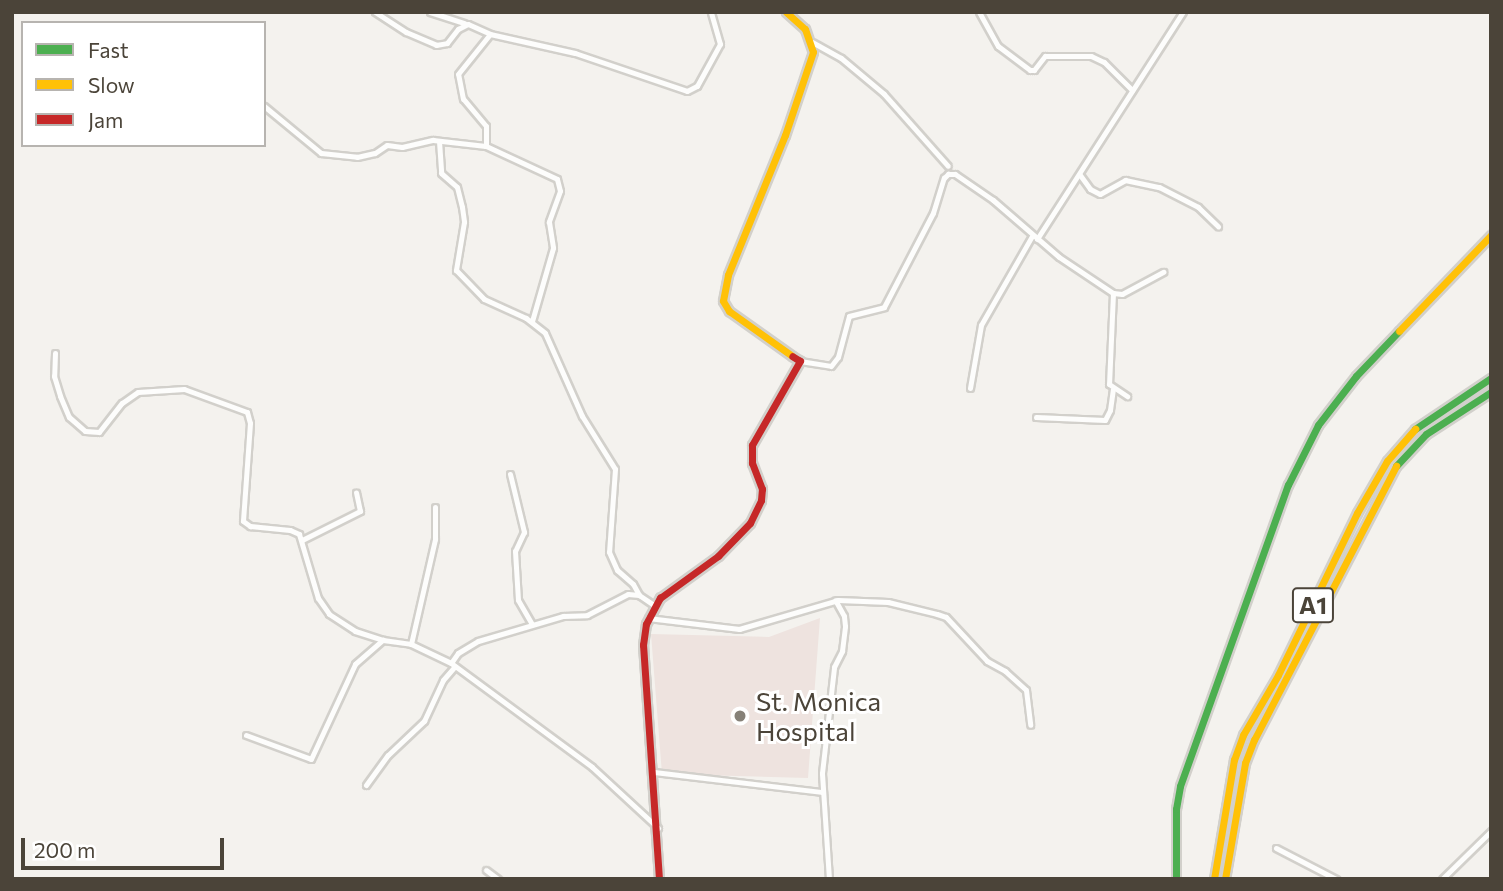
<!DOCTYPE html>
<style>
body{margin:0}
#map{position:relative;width:1503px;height:891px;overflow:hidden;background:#f4f2ee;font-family:Commissioner,sans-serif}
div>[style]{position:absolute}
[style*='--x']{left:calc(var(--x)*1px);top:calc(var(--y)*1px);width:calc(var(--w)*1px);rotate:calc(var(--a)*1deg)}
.medical>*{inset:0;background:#eee3df}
.roads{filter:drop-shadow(2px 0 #d2d0cb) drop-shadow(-2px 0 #d2d0cb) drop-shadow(0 2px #d2d0cb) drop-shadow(0 -2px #d2d0cb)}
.street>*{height:5px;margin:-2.5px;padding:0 2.5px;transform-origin:2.5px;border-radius:2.5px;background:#fdfdfc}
.fast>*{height:7px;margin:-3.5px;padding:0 3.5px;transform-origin:3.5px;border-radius:3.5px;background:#4caf50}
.slow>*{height:7px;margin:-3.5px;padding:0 3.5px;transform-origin:3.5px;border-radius:3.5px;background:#ffc107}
.jam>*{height:7px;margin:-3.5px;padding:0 3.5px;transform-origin:3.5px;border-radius:3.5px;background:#c62828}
.dots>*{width:19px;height:19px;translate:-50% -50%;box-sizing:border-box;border:4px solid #fff;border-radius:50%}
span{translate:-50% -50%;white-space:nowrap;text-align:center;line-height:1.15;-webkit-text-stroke:6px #fff;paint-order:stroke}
.shield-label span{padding:2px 5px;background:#fff;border:2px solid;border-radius:5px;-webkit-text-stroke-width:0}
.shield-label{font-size:24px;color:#4b4439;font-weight:700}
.poi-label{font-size:26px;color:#4b4439}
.left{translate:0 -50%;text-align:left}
.frame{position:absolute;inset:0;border:14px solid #4b4439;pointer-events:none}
.legend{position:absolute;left:21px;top:21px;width:245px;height:126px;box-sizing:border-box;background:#fff;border:2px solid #b7b4b0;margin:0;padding:9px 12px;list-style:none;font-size:21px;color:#4b4439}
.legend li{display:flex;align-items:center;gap:14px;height:35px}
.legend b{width:35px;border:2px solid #b7b4b0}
.scale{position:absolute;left:21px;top:838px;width:203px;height:32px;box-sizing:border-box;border:4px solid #4b4439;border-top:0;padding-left:9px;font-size:21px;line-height:24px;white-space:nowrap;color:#4b4439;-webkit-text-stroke:5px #fff;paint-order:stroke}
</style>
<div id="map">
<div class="medical">
<div style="clip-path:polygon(820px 618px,808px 778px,662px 774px,651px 634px,769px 637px)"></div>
</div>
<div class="roads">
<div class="street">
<div style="--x:375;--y:12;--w:37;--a:33"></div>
<div style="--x:406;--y:32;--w:33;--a:23"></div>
<div style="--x:436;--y:45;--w:11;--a:-10"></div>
<div style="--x:447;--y:43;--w:18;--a:-52"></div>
<div style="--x:458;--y:29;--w:11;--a:-27"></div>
<div style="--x:468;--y:24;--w:24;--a:24"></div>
<div style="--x:490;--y:34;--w:87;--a:12.6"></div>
<div style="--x:575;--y:53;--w:118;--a:18.7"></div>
<div style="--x:687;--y:91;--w:11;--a:-27"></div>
<div style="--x:697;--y:86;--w:48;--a:-61.3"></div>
<div style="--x:720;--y:44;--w:33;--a:-106"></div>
<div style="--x:430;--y:12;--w:36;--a:18"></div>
<div style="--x:979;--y:12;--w:39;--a:61"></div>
<div style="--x:998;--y:46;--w:40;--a:37"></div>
<div style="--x:1030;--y:70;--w:4;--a:0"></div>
<div style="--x:1034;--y:70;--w:18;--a:-52"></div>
<div style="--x:1045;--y:56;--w:46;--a:0"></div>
<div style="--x:1091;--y:56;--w:14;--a:25"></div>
<div style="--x:1104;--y:62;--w:40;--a:45"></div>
<div style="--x:812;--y:42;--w:33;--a:29"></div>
<div style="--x:841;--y:58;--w:56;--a:39.9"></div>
<div style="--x:884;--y:94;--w:96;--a:48.4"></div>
<div style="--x:264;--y:106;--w:74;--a:39.5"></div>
<div style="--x:321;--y:153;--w:36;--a:6"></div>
<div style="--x:357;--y:157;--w:18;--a:-13"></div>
<div style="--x:375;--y:153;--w:14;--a:-34"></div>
<div style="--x:387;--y:145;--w:15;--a:8"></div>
<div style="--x:402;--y:147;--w:32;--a:-13"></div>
<div style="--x:433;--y:140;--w:53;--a:6.5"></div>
<div style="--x:486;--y:146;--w:78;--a:24.9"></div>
<div style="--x:557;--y:179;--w:12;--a:76"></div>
<div style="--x:560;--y:191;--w:33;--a:110"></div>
<div style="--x:549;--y:222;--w:26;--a:81"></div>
<div style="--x:553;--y:248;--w:76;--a:106"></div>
<div style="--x:439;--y:141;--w:32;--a:86"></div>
<div style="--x:441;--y:173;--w:21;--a:41"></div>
<div style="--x:457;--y:187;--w:21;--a:76"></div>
<div style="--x:462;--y:207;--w:15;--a:82"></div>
<div style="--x:464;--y:222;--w:49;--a:99.5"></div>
<div style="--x:456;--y:270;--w:40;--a:46"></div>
<div style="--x:484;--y:299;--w:46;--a:24.3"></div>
<div style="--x:526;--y:318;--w:24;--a:38"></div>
<div style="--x:545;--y:333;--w:91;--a:66"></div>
<div style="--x:582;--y:416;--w:62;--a:58.1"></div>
<div style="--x:615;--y:469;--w:83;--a:94.1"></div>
<div style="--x:609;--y:552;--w:20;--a:66"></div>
<div style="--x:617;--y:570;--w:21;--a:41"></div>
<div style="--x:633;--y:584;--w:13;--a:61"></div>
<div style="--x:486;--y:146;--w:20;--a:-90"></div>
<div style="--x:486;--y:126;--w:35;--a:-130"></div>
<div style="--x:463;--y:99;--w:25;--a:-101"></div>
<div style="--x:458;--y:74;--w:51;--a:-51.3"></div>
<div style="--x:1080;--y:175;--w:17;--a:54"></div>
<div style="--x:1090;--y:189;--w:11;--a:27"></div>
<div style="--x:1100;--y:194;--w:29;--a:-29"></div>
<div style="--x:1125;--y:180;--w:35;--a:12"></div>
<div style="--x:1159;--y:187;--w:44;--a:27.1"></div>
<div style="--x:1198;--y:207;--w:28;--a:44"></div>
<div style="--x:1037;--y:239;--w:270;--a:-57.3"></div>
<div style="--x:1113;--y:293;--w:91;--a:92.5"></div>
<div style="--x:1109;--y:384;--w:22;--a:34"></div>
<div style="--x:55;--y:353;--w:23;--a:92"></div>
<div style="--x:54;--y:376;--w:21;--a:73"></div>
<div style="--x:60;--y:396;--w:23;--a:67"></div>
<div style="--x:69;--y:417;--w:21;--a:41"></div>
<div style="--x:85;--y:431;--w:14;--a:4"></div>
<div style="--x:99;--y:432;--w:37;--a:-52"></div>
<div style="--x:122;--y:403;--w:19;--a:-35"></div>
<div style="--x:138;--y:392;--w:46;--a:-3.7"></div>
<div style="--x:184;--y:389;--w:67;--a:20.1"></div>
<div style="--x:247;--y:412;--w:11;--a:75"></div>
<div style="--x:250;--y:423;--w:98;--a:94.1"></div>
<div style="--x:243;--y:521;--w:9;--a:36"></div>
<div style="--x:250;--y:526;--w:40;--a:5.7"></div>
<div style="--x:290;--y:530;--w:10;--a:24"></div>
<div style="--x:299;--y:534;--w:67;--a:73.5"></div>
<div style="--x:318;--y:598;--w:19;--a:55"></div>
<div style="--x:329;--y:614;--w:31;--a:33"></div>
<div style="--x:355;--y:631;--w:29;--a:18"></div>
<div style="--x:383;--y:640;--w:28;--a:8"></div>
<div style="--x:411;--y:644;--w:44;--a:25.4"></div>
<div style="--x:451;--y:663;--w:175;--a:36.4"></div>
<div style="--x:592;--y:767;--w:90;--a:42.7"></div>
<div style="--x:800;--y:361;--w:31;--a:9"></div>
<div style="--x:831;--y:366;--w:11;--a:-52"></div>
<div style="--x:838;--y:357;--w:42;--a:-75"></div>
<div style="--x:849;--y:316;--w:36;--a:-14"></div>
<div style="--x:884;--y:307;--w:106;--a:-62.5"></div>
<div style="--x:933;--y:213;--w:37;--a:-73"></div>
<div style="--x:944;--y:178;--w:6;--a:-45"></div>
<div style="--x:948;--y:174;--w:7;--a:0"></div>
<div style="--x:955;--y:174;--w:46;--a:34.4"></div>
<div style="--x:993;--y:200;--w:87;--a:40.8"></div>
<div style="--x:1059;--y:257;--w:65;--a:33.7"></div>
<div style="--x:1113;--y:293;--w:9;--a:6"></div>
<div style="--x:1122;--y:294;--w:47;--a:-28.2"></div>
<div style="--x:970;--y:388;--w:64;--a:-80.1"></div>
<div style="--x:981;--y:325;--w:103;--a:-60.2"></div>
<div style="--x:1036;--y:417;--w:69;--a:2.5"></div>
<div style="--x:1105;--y:420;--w:11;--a:-63"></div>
<div style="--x:1110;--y:410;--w:21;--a:-82"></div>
<div style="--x:510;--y:474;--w:60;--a:76.4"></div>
<div style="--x:524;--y:532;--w:21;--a:115"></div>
<div style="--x:515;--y:551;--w:49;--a:86.5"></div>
<div style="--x:518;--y:600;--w:28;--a:60"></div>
<div style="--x:302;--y:540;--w:65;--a:-26.6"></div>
<div style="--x:360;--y:511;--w:19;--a:-102"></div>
<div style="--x:648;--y:618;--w:92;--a:6.9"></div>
<div style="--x:739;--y:629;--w:103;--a:-16.3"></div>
<div style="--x:838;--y:600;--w:50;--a:2.3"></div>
<div style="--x:888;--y:602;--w:50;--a:13.8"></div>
<div style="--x:937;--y:614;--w:9;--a:18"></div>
<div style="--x:946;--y:617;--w:60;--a:47"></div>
<div style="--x:987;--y:661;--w:21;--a:29"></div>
<div style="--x:1005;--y:671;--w:28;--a:42"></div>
<div style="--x:1026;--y:690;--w:35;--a:83"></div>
<div style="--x:411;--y:644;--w:108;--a:-77.1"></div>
<div style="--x:435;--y:539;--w:32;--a:-90"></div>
<div style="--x:451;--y:663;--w:12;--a:-55"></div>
<div style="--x:458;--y:653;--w:23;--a:-31"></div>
<div style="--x:478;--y:641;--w:89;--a:-16.4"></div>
<div style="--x:563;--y:616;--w:24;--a:-2"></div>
<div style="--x:587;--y:615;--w:46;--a:-27.1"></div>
<div style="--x:628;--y:594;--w:11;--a:5"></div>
<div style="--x:639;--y:595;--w:18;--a:34"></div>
<div style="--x:246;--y:735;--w:69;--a:20.3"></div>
<div style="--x:311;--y:759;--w:105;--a:-65.1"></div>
<div style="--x:355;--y:664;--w:37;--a:-41"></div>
<div style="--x:654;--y:772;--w:168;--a:6.8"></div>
<div style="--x:366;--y:785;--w:37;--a:-54"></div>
<div style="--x:388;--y:755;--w:50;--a:-43.4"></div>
<div style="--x:424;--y:721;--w:45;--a:-65.1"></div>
<div style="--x:443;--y:680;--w:18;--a:-49"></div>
<div style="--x:1276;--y:848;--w:68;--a:27.3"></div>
<div style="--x:486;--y:870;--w:15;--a:37"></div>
<div style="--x:829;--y:879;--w:106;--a:-93.8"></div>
<div style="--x:822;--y:773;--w:107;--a:-83.5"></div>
<div style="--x:834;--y:667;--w:18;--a:-63"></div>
<div style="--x:842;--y:651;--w:25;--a:-83"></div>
<div style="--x:845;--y:626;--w:10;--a:-96"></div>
<div style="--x:844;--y:616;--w:18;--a:-119"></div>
<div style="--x:1442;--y:879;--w:69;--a:-44.4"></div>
</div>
<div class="fast">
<div style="--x:1415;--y:429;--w:92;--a:-33.9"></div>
<div style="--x:1396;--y:466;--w:44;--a:-46.8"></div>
<div style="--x:1426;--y:434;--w:77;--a:-32.9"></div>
<div style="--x:1176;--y:879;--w:70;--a:-90"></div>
<div style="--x:1176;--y:809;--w:23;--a:-80"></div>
<div style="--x:1180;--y:786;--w:320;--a:-70.3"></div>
<div style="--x:1288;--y:485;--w:67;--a:-63.4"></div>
<div style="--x:1318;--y:425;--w:62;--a:-52.2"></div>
<div style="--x:1356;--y:376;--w:62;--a:-46.3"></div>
</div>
<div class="slow">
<div style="--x:786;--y:12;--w:25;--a:42"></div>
<div style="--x:805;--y:29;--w:24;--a:71"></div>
<div style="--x:813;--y:52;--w:88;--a:108.6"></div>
<div style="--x:785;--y:135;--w:151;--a:112.2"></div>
<div style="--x:728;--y:275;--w:26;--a:101"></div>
<div style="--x:723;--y:301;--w:12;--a:59"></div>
<div style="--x:729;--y:311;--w:77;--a:35.5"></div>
<div style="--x:1399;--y:331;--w:133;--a:-46.2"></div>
<div style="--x:1214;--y:879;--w:121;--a:-80.5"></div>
<div style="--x:1234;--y:760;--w:27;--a:-70"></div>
<div style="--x:1243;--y:735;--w:69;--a:-59.7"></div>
<div style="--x:1278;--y:675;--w:180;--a:-64"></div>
<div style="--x:1357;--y:513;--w:60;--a:-60"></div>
<div style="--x:1387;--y:461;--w:43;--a:-48.8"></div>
<div style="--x:1225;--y:879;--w:118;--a:-80.2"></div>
<div style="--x:1245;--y:763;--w:25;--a:-69"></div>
<div style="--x:1254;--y:740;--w:309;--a:-62.6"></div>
</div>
<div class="jam">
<div style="--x:659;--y:879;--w:235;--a:-93.9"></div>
<div style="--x:643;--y:645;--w:21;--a:-82"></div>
<div style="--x:646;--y:624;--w:30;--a:-62"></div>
<div style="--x:660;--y:598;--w:72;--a:-35.9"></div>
<div style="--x:718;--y:556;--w:46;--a:-45.9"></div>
<div style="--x:750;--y:523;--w:25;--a:-64"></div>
<div style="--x:761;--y:500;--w:11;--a:-85"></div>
<div style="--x:762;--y:489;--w:28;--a:-111"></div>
<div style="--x:752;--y:463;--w:18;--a:-90"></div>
<div style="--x:752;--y:445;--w:97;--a:-60.3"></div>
<div style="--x:800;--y:361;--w:9;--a:-148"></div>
</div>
</div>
<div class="dots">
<div style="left:740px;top:716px;background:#868178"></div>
</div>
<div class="shield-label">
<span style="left:1313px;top:605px">A1</span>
</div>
<div class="poi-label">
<span class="left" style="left:756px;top:716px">St. Monica<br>Hospital</span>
</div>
<div class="frame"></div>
<ul class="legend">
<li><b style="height:9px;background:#4caf50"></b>Fast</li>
<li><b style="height:9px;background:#ffc107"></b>Slow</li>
<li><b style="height:9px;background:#c62828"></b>Jam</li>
</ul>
<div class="scale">200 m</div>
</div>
